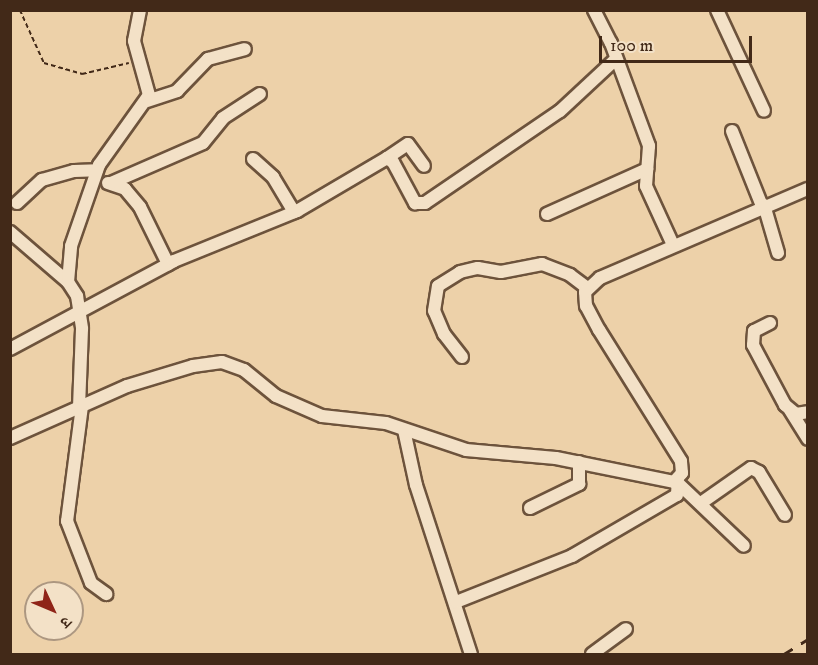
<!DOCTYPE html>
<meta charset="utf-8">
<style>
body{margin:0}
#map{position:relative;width:818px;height:665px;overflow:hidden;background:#edd1a9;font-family:"IM FELL DW Pica","Noto Serif Devanagari",serif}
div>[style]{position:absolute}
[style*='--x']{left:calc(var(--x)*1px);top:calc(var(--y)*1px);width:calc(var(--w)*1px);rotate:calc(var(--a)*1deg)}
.path>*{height:1.5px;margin-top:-0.75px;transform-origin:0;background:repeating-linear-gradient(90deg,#422918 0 4.5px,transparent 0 7.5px)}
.roads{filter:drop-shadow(2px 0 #6d533c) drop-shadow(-2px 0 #6d533c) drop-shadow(0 2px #6d533c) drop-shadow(0 -2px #6d533c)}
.minor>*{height:12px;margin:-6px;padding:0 6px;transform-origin:6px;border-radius:6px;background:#f3e1c7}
.rail>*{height:3px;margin-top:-1.5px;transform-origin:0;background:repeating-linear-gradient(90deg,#422918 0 10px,transparent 0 20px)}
span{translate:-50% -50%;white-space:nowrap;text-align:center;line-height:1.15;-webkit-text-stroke:4.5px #f3e1c7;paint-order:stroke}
.frame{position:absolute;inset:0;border:12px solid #422918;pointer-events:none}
.north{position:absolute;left:24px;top:581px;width:60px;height:60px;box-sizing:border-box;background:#f3e1c7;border:2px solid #ac9781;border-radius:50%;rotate:134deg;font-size:16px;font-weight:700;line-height:24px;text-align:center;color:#422918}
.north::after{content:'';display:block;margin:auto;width:21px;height:27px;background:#8f2418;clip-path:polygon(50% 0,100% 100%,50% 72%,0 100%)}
.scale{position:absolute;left:599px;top:36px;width:153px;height:27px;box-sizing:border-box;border:3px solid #422918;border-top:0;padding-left:8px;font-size:18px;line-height:21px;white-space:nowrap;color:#422918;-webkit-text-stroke:4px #f3e1c7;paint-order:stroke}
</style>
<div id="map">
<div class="path">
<div style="--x:20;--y:10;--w:58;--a:65.6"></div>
<div style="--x:44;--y:63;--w:40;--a:16"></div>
<div style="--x:82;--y:74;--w:48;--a:-13.2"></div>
</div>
<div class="roads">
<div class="minor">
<div style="--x:594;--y:10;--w:37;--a:63"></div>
<div style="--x:611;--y:43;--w:110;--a:69.7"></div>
<div style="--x:649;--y:146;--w:40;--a:94.3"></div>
<div style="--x:646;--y:186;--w:65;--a:65.4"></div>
<div style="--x:717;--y:10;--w:111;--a:65"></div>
<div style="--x:147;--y:101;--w:32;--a:-18"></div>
<div style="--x:177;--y:91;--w:45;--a:-45.9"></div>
<div style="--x:208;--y:59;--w:38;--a:-15"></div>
<div style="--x:732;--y:131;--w:81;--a:68.2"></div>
<div style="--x:387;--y:158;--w:25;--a:-34"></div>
<div style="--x:408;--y:144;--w:27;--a:54"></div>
<div style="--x:253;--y:159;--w:27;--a:42"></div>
<div style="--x:273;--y:177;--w:41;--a:59"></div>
<div style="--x:108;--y:183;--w:18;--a:19"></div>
<div style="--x:125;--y:189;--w:23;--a:50"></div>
<div style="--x:140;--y:207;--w:64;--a:63.8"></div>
<div style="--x:111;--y:183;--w:100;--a:-23.5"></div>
<div style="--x:203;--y:143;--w:32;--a:-51"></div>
<div style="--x:223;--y:118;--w:44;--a:-33"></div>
<div style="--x:17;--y:203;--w:34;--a:-43"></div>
<div style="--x:42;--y:180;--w:33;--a:-16"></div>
<div style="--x:74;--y:171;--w:23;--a:-2"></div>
<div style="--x:764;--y:205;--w:50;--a:73.7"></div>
<div style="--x:547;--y:214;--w:110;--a:-24.2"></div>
<div style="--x:10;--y:232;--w:77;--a:40.8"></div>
<div style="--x:68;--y:282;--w:17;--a:57"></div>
<div style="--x:77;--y:296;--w:33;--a:81"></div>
<div style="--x:82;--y:329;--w:78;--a:92.2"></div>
<div style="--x:68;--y:282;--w:36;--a:-85"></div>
<div style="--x:71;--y:246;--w:86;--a:-70.9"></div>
<div style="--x:99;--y:165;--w:86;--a:-54.5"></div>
<div style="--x:149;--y:95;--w:56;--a:-105.5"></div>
<div style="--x:134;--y:41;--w:32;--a:-79"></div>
<div style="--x:770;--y:323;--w:18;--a:153"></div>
<div style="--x:754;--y:331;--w:14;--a:94"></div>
<div style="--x:753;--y:345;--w:68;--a:61.9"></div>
<div style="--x:785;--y:405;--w:14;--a:39"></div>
<div style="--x:796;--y:414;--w:12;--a:-9"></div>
<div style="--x:10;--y:349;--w:186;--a:-28.2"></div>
<div style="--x:174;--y:261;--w:133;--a:-22.1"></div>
<div style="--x:297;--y:211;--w:104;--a:-30.5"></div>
<div style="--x:387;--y:158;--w:7;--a:34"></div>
<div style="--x:393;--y:162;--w:47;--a:61.8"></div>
<div style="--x:415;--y:203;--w:10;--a:0"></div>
<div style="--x:425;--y:203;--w:163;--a:-34.3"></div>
<div style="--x:560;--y:111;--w:76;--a:-42.9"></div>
<div style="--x:462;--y:357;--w:29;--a:-128"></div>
<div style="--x:444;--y:334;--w:25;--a:-113"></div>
<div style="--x:434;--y:311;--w:25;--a:-81"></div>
<div style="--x:438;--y:286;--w:26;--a:-32"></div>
<div style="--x:460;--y:272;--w:18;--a:-13"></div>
<div style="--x:478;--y:268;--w:23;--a:10"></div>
<div style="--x:501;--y:272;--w:42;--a:-11"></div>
<div style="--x:542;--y:264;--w:30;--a:21"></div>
<div style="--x:570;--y:275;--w:21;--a:37"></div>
<div style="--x:82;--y:406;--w:116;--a:97.4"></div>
<div style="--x:67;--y:521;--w:66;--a:68.8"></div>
<div style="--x:91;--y:583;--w:19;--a:36"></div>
<div style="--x:790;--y:410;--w:34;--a:58"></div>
<div style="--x:404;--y:430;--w:56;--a:77.7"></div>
<div style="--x:416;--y:485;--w:178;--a:72"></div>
<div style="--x:10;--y:438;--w:128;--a:-24"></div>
<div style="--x:127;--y:386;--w:69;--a:-16.9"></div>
<div style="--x:193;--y:366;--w:29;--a:-8"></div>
<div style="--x:222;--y:362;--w:23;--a:20"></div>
<div style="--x:244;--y:370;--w:41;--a:39.1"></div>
<div style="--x:276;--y:396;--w:50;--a:23.5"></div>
<div style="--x:322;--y:416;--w:64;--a:6.2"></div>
<div style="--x:386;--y:423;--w:84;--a:18.6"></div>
<div style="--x:466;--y:450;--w:90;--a:5.1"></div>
<div style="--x:556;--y:458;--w:120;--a:11.5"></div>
<div style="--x:674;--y:482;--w:12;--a:-48"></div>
<div style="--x:682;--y:473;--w:12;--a:-95"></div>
<div style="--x:681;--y:461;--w:155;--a:-122"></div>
<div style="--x:599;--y:330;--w:27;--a:-118"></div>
<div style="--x:586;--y:306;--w:14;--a:-94"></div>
<div style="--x:585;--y:292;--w:21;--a:-43"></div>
<div style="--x:600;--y:278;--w:226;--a:-23.2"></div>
<div style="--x:680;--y:485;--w:88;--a:43.6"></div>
<div style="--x:701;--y:503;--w:61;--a:-35"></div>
<div style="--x:751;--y:468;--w:9;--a:27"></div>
<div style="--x:759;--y:472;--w:50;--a:58.8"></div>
<div style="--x:530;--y:508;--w:55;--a:-26.1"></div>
<div style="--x:579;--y:484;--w:22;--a:-90"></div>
<div style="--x:456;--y:602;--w:125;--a:-21.6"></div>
<div style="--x:572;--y:556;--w:121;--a:-30.2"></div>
<div style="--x:677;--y:495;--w:17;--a:-87"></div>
<div style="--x:592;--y:654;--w:42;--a:-36.3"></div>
</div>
</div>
<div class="rail">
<div style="--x:784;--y:654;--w:28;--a:-32"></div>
</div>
<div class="frame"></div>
<div class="north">उ</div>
<div class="scale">100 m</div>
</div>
